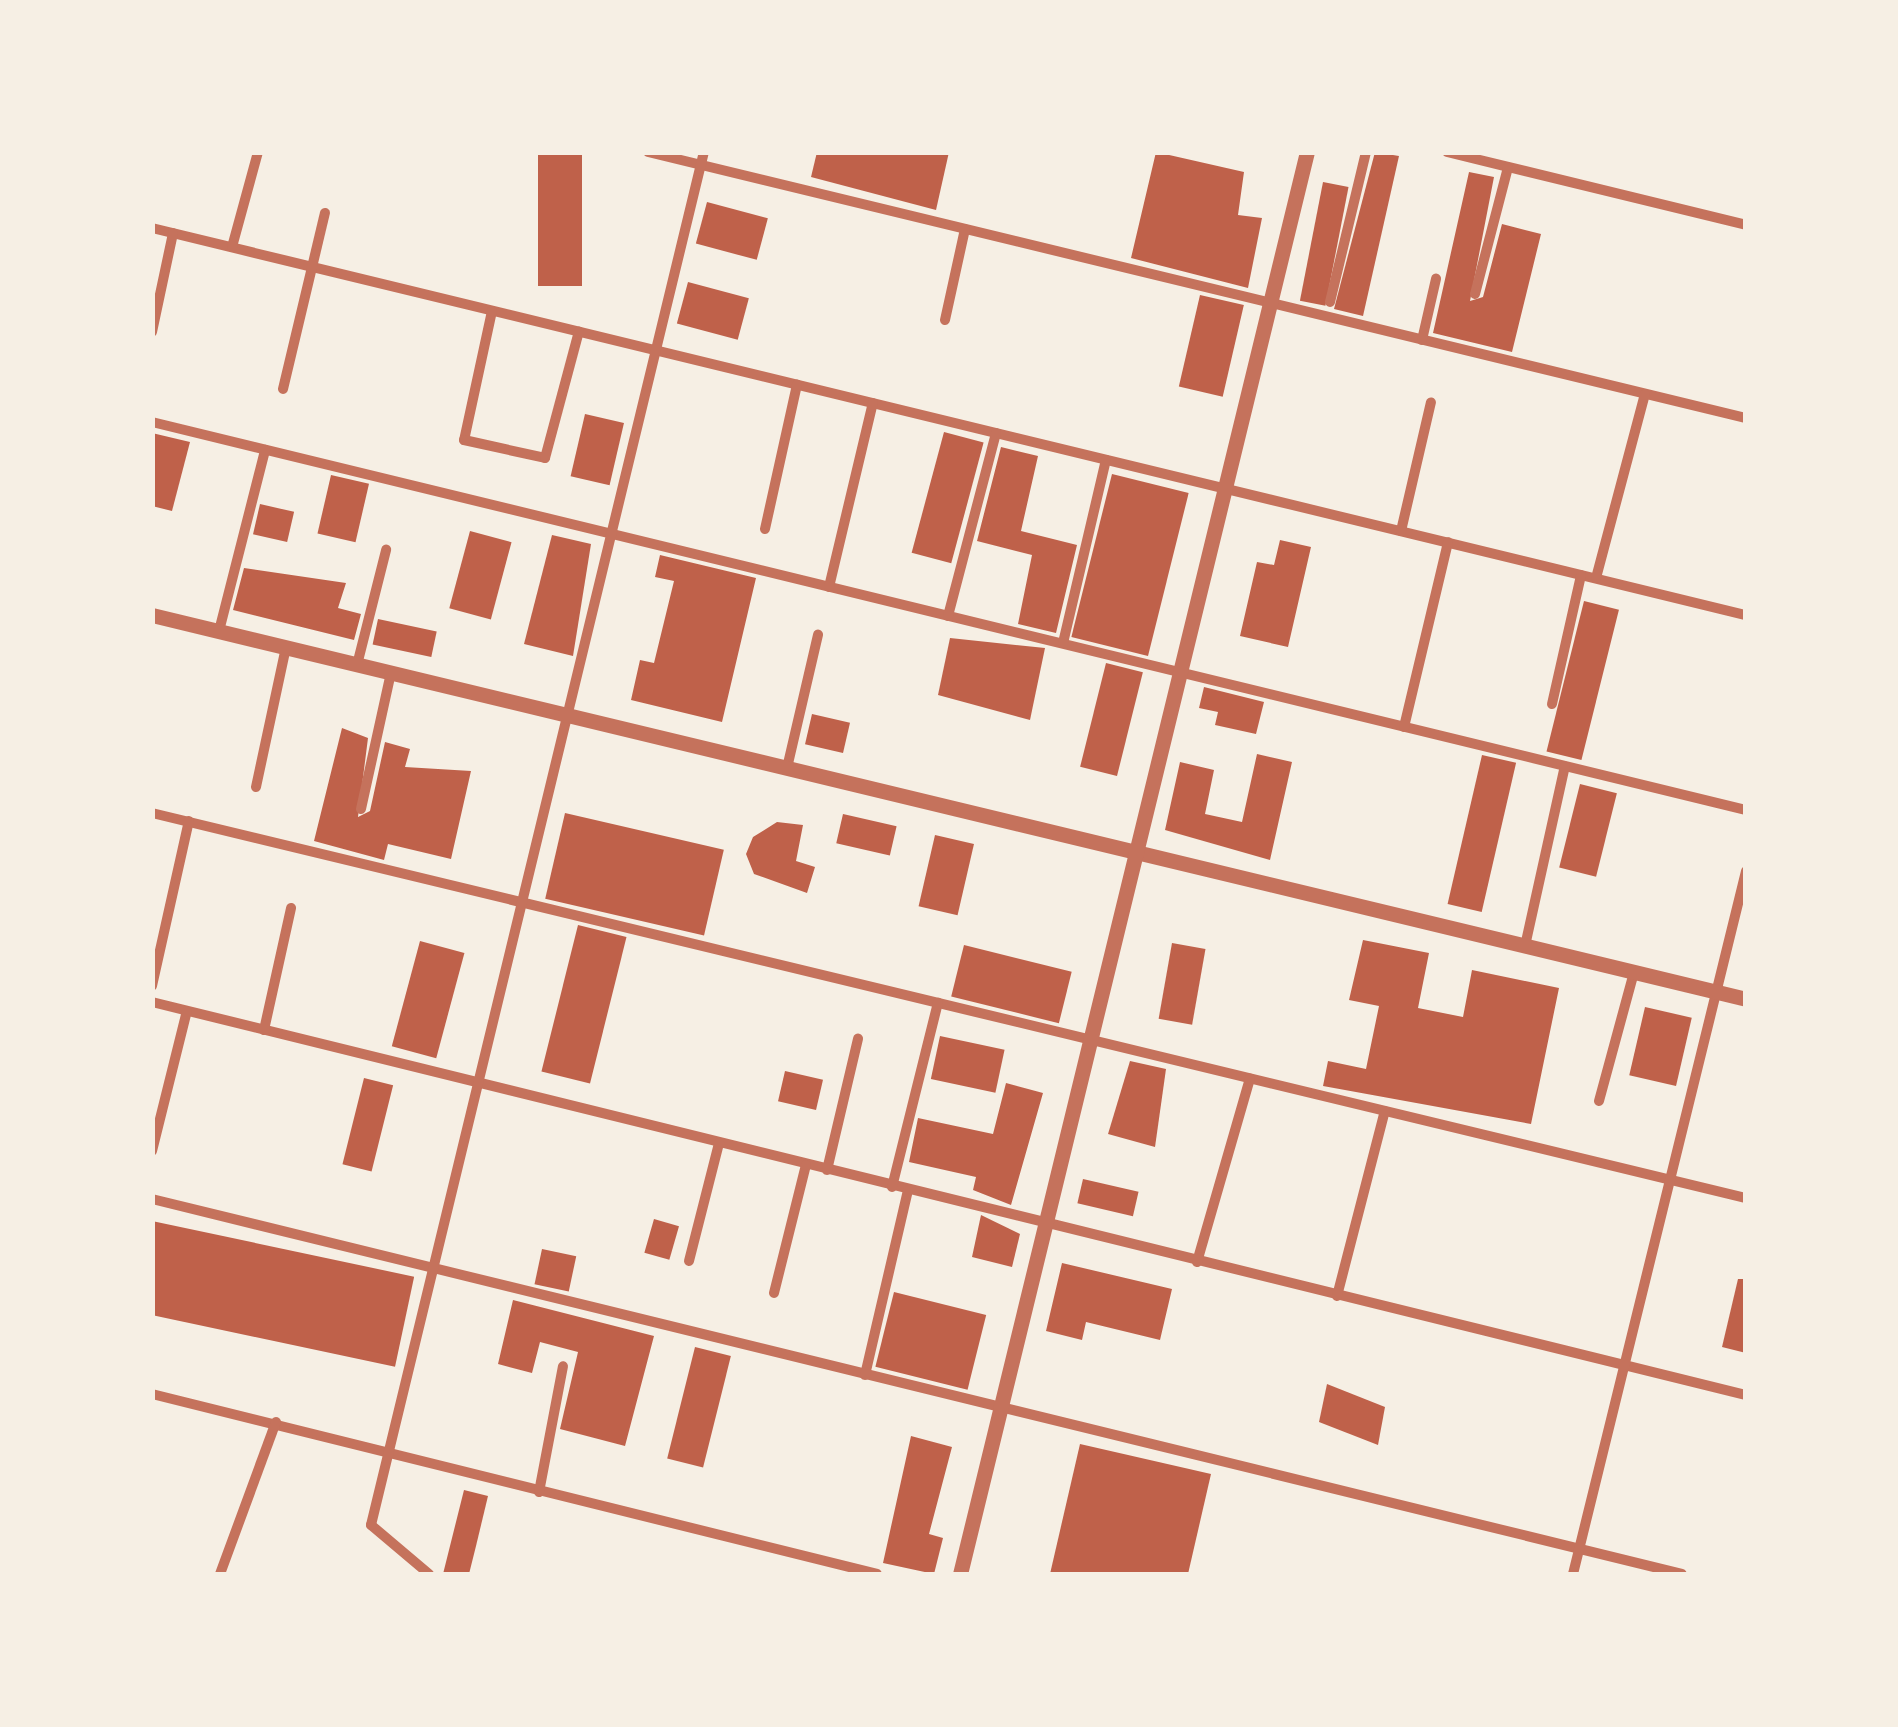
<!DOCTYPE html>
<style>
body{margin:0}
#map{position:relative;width:1898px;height:1727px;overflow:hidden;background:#f6efe4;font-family:Signika,sans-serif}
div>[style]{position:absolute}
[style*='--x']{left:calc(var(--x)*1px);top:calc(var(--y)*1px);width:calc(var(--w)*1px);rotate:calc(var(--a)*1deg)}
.building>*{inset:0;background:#bf614a;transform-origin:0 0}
.minor>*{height:10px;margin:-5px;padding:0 5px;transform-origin:5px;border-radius:5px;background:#c5725c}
.tertiary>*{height:15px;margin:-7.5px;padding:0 7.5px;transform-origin:7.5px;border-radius:7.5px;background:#c5725c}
span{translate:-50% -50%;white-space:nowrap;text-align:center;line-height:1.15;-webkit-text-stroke:9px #f6efe4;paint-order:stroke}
.frame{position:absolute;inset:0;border:155px solid #f6efe4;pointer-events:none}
</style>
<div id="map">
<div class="building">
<div style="left:538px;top:152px;width:44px;height:134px"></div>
<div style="clip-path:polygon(817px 152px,949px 152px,936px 210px,811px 177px)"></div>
<div style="clip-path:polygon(1156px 152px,1244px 172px,1238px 215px,1262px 218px,1248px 288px,1131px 258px)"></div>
<div style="clip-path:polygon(1375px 152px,1399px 156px,1363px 316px,1334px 309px)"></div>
<div style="clip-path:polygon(1469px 172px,1494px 177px,1470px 301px,1483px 297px,1502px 224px,1541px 234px,1512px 352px,1433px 333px)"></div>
<div style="left:1323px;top:182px;width:26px;height:121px;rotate:11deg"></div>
<div style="left:707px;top:202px;width:63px;height:43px;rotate:15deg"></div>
<div style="left:688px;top:282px;width:63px;height:43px;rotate:15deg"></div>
<div style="left:1200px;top:295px;width:45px;height:94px;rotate:13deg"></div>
<div style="left:585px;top:414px;width:40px;height:64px;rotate:13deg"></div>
<div style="left:944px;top:432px;width:41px;height:125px;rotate:15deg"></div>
<div style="clip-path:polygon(152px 433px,190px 442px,172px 511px,152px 506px)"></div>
<div style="clip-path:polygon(1001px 447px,1038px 456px,1021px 531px,1077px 545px,1056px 633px,1018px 624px,1032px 555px,977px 541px)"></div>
<div style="left:1112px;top:474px;width:79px;height:168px;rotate:14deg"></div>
<div style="left:331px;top:475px;width:39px;height:60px;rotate:13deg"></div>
<div style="left:260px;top:504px;width:35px;height:31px;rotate:13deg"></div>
<div style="left:470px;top:531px;width:43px;height:80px;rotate:15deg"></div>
<div style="clip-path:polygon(552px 535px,591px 544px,573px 656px,524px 644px)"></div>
<div style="clip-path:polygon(1280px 540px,1311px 547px,1288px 647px,1240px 636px,1257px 562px,1274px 565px)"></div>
<div style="clip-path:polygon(660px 555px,756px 578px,722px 722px,631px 700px,640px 660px,654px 663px,674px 581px,655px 577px)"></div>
<div style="clip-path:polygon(244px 568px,346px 583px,338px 608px,361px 614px,354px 640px,233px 610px)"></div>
<div style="left:1584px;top:601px;width:36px;height:155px;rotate:14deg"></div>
<div style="left:378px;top:619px;width:60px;height:26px;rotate:12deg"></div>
<div style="clip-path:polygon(950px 638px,1045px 648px,1030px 720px,938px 695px)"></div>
<div style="left:1106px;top:663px;width:38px;height:107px;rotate:14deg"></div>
<div style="clip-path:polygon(1204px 687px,1264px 702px,1256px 734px,1215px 725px,1218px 712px,1199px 708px)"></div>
<div style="left:812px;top:714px;width:39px;height:31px;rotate:13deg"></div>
<div style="clip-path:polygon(342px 728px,368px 738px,358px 817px,370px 811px,385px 742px,410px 749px,405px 767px,471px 771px,451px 859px,388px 844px,384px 860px,314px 841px)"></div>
<div style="clip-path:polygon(1257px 754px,1292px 762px,1270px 860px,1165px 830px,1180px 762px,1214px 770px,1205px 814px,1242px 822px)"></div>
<div style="left:1482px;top:755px;width:35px;height:153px;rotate:13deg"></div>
<div style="left:1580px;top:784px;width:38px;height:86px;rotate:14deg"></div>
<div style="left:565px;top:813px;width:163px;height:88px;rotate:13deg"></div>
<div style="left:843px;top:814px;width:55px;height:30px;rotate:13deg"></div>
<div style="clip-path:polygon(777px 822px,803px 825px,796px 861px,815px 867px,807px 893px,754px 874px,746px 854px,753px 837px)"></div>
<div style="left:935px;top:835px;width:40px;height:73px;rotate:13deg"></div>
<div style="left:578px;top:925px;width:50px;height:151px;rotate:14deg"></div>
<div style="clip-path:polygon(1363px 940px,1429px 953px,1418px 1008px,1463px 1017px,1472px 970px,1559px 988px,1531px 1124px,1323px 1086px,1328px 1061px,1366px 1069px,1379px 1006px,1349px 1000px)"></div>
<div style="left:420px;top:941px;width:46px;height:109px;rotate:15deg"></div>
<div style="left:1172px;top:943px;width:34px;height:77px;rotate:10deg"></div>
<div style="left:964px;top:945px;width:111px;height:53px;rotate:14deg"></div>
<div style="left:1645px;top:1007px;width:48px;height:70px;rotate:13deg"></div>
<div style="left:940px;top:1036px;width:66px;height:44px;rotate:12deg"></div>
<div style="clip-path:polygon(1130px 1061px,1166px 1069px,1155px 1147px,1108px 1134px)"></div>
<div style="left:785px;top:1071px;width:39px;height:31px;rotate:13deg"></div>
<div style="left:364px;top:1078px;width:30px;height:89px;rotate:14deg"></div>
<div style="clip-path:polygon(1006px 1083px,1043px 1093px,1011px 1205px,973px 1190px,976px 1177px,909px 1162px,918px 1118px,993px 1134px)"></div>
<div style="left:1083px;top:1179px;width:57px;height:25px;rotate:13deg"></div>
<div style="clip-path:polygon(981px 1215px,1020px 1234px,1012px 1267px,972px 1257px)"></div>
<div style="left:654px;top:1219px;width:26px;height:35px;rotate:16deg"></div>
<div style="left:152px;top:1221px;width:268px;height:92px;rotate:12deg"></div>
<div style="left:542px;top:1249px;width:35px;height:36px;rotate:12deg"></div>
<div style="clip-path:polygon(1062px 1263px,1172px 1289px,1160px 1340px,1086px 1322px,1082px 1340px,1046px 1331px)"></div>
<div style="clip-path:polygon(1738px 1279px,1746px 1279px,1746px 1353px,1722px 1347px)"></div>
<div style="left:894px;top:1292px;width:95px;height:77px;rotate:14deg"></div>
<div style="clip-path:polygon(513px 1300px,654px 1336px,625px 1446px,560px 1429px,578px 1352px,540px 1342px,532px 1373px,498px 1364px)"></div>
<div style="left:695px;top:1347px;width:37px;height:115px;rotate:14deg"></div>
<div style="clip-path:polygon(1327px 1384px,1385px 1407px,1378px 1445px,1319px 1422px)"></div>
<div style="clip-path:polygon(911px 1436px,952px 1447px,929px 1534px,943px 1538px,934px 1574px,883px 1563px)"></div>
<div style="clip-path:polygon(1080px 1444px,1211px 1474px,1188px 1574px,1050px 1574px)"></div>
<div style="clip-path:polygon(464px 1490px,488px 1496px,476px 1546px,469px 1574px,443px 1574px)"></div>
</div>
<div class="minor">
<div style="--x:648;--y:152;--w:1130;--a:13.62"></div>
<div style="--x:1447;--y:152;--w:308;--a:13.7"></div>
<div style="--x:152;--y:228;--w:1640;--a:13.65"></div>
<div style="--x:232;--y:247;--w:98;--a:-74.7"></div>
<div style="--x:1475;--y:294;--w:131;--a:-75.4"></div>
<div style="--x:1330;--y:302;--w:154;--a:-76.5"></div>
<div style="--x:492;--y:311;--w:132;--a:102.2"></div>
<div style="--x:464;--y:440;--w:83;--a:12.5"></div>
<div style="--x:545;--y:458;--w:131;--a:-75"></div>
<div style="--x:945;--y:320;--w:93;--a:-77.6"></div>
<div style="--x:152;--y:332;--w:101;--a:-78"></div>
<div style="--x:1422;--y:340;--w:63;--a:-77.1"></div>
<div style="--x:283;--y:389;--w:181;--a:-76.6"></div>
<div style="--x:152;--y:422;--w:1641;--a:13.68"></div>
<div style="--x:765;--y:529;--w:148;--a:-77.5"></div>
<div style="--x:1401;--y:531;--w:132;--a:-76.9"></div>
<div style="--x:1596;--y:578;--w:190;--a:-75.1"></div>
<div style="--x:829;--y:587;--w:189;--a:-76.6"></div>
<div style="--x:948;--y:616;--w:189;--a:-75.3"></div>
<div style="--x:219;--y:631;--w:187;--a:-75.7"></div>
<div style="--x:1063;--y:643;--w:188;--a:-76.8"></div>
<div style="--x:357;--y:665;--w:119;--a:-75.8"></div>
<div style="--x:1552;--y:704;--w:132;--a:-77.3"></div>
<div style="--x:1404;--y:727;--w:190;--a:-76.6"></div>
<div style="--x:787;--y:768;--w:137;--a:-76.9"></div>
<div style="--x:256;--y:787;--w:143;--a:-77.9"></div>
<div style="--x:361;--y:809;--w:139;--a:-77.6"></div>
<div style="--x:152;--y:813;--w:1640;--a:13.58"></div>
<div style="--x:1525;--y:946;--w:184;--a:-77.5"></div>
<div style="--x:152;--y:986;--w:169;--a:-77.4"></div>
<div style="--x:152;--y:1002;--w:1642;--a:13.85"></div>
<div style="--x:264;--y:1030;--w:125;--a:-77.5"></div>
<div style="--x:1599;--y:1101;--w:134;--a:-74.8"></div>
<div style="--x:152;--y:1151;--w:144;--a:-76"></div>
<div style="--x:827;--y:1170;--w:135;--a:-76.7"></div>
<div style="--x:892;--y:1187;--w:190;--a:-76"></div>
<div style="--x:152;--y:1199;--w:1575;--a:13.77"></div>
<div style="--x:689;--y:1261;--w:122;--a:-75.7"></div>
<div style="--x:1197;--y:1262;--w:191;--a:-73.9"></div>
<div style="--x:774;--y:1293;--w:132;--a:-76"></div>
<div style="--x:1337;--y:1296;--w:191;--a:-75.5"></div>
<div style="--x:865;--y:1375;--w:190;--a:-76.9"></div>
<div style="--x:152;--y:1394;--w:747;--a:13.94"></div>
<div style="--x:539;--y:1492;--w:128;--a:-79.2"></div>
<div style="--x:220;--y:1574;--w:162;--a:-69.8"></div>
<div style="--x:429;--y:1574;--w:76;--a:-139.8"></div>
<div style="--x:371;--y:1525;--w:1413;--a:-76.37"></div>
<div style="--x:1573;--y:1574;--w:724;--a:-76.17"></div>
</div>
<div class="tertiary">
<div style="--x:152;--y:615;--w:1640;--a:13.54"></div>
<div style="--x:960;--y:1574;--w:1464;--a:-76.29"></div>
</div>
<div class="frame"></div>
</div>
